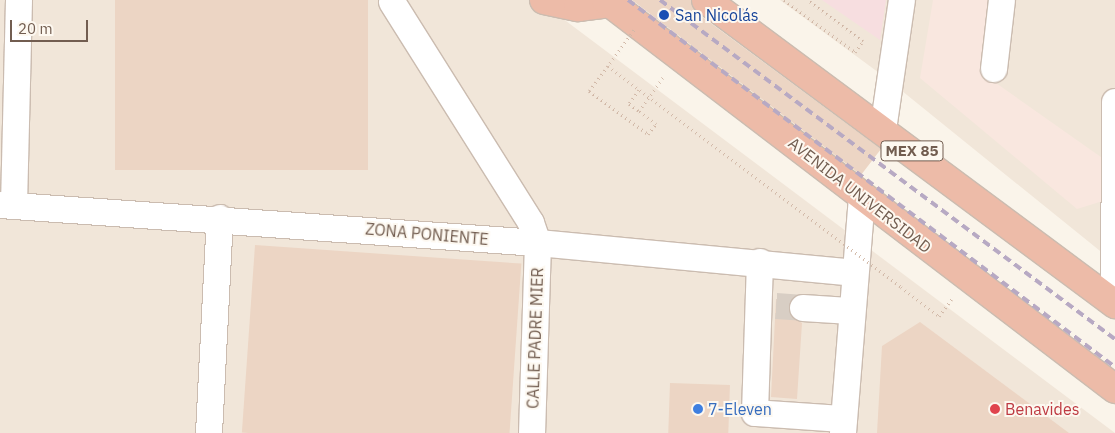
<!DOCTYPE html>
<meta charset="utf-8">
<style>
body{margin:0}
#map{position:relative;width:1115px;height:433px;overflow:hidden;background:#faf4ea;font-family:"IBM Plex Sans",sans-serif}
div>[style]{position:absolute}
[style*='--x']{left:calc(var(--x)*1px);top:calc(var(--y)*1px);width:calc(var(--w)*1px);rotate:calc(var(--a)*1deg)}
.residential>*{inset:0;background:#f1e6d9}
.commercial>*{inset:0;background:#f9e7df}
.medical>*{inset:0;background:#f7dee0}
.building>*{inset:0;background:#ecd5c4;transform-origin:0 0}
.minor-tunnel>*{height:26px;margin-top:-13px;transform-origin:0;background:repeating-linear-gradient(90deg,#d8cec4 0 26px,transparent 0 39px)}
.path>*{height:3px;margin-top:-1.5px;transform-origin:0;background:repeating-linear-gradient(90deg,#d1b8a7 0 1px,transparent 0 5px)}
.roads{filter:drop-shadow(1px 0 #cbbcb0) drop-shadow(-1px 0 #cbbcb0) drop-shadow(0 1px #cbbcb0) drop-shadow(0 -1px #cbbcb0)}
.minor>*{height:26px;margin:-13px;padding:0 13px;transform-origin:13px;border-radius:13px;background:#fff}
.highway>*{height:28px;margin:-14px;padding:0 14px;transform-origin:14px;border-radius:14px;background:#edbba8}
.rail>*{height:4px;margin-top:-2px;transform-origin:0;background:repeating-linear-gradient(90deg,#b7a9c3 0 8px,transparent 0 13px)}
.path-bridge>*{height:3px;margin-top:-1.5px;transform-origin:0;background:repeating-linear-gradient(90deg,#d1b8a7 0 1px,transparent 0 5px)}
.dots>*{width:14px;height:14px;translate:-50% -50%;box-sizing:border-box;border:2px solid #fdf8f0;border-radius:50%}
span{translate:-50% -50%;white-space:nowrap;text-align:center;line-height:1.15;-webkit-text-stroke:4px #fdf8f0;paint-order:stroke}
.shield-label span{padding:1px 4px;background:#fdf8f0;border:1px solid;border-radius:4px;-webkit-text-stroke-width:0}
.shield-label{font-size:15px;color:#725d50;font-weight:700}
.transit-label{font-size:16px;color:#164399}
.left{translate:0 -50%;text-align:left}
.street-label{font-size:16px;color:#725d50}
.shop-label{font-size:16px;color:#366cbe}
.health-label{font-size:16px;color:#be3a42}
.scale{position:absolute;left:10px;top:20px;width:78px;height:22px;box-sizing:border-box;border:2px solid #725d50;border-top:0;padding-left:6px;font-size:15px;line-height:18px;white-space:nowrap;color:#725d50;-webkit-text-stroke:4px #fdf8f0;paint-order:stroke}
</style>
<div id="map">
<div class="residential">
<div style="clip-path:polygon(0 0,538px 0,1115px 433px,0 433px)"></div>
<div style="clip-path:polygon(780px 0,1115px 0,1115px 263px,886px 78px)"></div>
</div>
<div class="commercial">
<div style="clip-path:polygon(933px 0,998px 0,986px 76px,1108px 162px,1106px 200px,1077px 209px,920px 78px)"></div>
</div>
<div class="medical">
<div style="clip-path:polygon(822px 0,886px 0,880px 40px)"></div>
</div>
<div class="building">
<div style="left:115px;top:0;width:253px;height:170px"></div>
<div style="clip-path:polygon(632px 0,691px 0,697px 13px,881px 149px,861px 175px)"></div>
<div style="left:255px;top:245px;width:267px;height:188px;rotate:4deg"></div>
<div style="clip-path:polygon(776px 299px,791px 299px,789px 314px,802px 323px,797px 399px,771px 397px)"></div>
<div style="clip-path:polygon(920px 322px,1069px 433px,877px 433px,882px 346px)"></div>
<div style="left:670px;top:383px;width:60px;height:50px;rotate:2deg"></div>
</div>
<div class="minor-tunnel">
<div style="--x:776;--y:306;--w:27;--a:4"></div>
</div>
<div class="path">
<div style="--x:784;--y:0;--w:88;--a:36.2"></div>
<div style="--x:855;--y:52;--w:14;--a:-54"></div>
<div style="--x:863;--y:41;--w:69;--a:-143.3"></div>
<div style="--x:608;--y:66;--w:31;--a:127"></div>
<div style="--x:589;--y:91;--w:73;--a:36.1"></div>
<div style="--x:648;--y:134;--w:13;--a:-51"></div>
<div style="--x:656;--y:124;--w:21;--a:-143"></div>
<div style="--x:639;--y:90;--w:17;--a:126"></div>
<div style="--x:629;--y:104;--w:12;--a:35"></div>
<div style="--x:639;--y:111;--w:43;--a:-54.5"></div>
<div style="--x:901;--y:287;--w:48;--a:37.3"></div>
<div style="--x:939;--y:316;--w:21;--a:-53"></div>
</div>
<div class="roads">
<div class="minor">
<div style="--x:392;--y:2;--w:261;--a:57.8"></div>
<div style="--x:531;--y:223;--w:21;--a:71"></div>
<div style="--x:538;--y:243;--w:190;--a:91.8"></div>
<div style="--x:994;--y:69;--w:69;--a:-83.4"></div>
<div style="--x:883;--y:130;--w:131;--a:-81.7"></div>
<div style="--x:0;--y:205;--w:539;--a:4.04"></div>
<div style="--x:538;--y:243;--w:317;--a:5.4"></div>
<div style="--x:14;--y:205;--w:205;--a:-88.6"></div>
<div style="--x:760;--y:262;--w:151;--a:91.9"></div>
<div style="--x:755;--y:413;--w:89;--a:3.9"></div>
<div style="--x:1114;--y:303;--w:201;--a:-89.7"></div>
<div style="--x:803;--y:308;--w:48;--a:3.6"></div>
<div style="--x:209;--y:433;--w:215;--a:-87.1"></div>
<div style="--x:843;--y:433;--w:237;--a:-85.4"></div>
</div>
<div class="highway">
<div style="--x:544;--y:0;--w:35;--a:12"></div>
<div style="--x:578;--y:7;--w:32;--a:-7"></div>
<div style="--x:606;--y:0;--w:641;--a:37.39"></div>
<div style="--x:706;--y:0;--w:510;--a:36.62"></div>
</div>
</div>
<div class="rail">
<div style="--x:628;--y:0;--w:610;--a:37"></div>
<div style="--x:660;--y:0;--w:567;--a:36.69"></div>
</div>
<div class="path-bridge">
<div style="--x:634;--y:30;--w:44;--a:125.8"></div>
<div style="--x:608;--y:66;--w:367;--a:37"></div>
</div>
<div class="dots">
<div style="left:664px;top:15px;background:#1a4fb4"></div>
<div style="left:698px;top:409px;background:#3f7fe0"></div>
<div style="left:995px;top:409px;background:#e0444e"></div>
</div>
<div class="shield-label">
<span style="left:912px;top:151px">MEX 85</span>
</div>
<div class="transit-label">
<span class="left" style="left:675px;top:15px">San Nicolás</span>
</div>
<div class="street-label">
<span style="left:860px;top:195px;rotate:38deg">AVENIDA UNIVERSIDAD</span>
<span style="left:427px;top:234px;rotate:5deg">ZONA PONIENTE</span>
<span style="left:535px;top:338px;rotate:-88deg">CALLE PADRE MIER</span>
</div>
<div class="shop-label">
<span class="left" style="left:708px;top:409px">7-Eleven</span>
</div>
<div class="health-label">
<span class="left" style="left:1005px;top:409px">Benavides</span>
</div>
<div class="scale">20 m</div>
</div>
